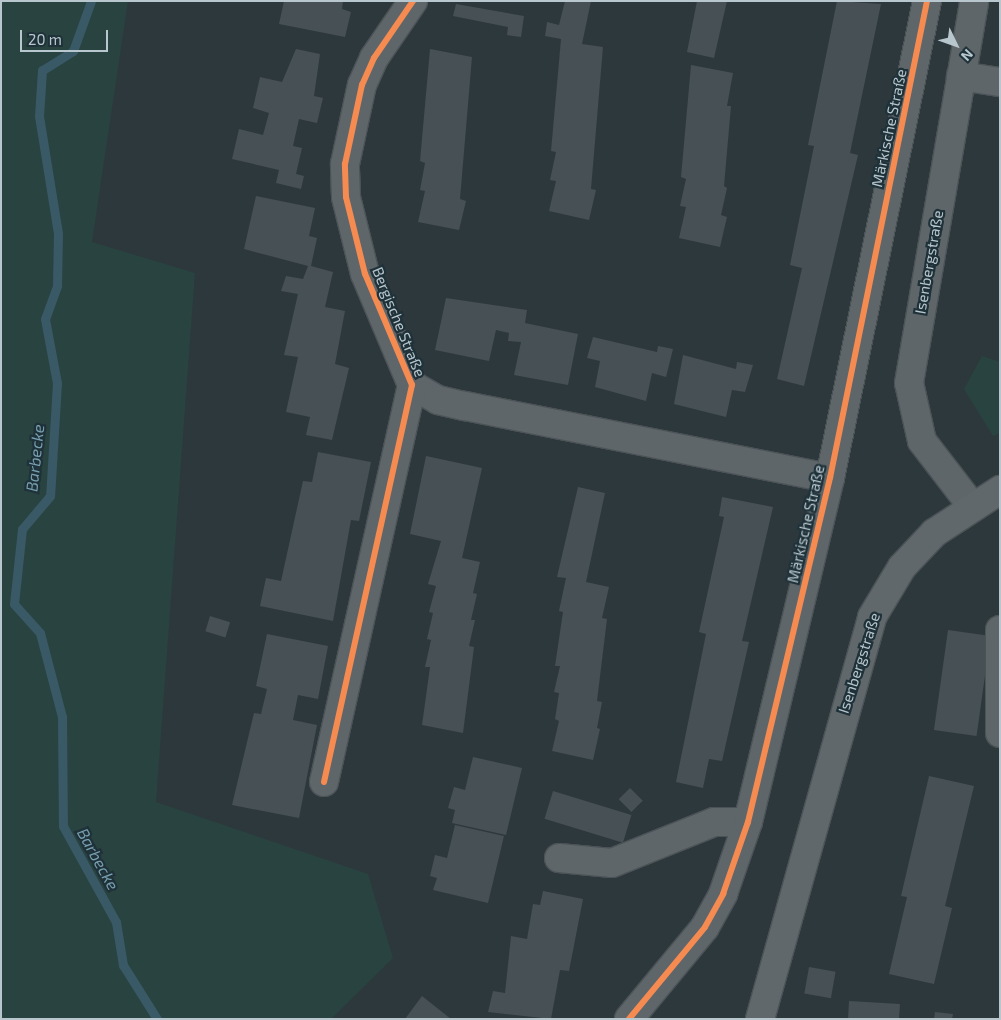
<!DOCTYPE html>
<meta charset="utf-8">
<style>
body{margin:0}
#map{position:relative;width:1001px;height:1020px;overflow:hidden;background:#2d383d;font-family:"Exo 2",sans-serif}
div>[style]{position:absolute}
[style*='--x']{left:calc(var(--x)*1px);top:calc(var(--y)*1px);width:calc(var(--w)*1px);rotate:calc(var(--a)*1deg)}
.green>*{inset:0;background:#294340}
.stream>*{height:9px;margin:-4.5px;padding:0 4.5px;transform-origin:4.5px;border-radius:4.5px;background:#395967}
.building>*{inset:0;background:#475054;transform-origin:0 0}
.roads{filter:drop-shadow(1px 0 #4c5357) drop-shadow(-1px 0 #4c5357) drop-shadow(0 1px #4c5357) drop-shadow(0 -1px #4c5357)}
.minor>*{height:28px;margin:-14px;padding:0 14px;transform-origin:14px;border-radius:14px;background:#5e666a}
.major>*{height:28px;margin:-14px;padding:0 14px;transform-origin:14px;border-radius:14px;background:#60686c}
.cycleway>*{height:6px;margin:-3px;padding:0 3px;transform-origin:3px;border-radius:3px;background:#f68b52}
span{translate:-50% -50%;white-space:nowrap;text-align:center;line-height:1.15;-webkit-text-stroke:4.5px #1f3139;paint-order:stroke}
.street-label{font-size:15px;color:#b8c6cd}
.water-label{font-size:16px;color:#78a0b0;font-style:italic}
.frame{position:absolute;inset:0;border:2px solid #b8c6cd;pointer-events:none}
.north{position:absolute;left:931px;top:20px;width:50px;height:50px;-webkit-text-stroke:4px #1f3139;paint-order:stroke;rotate:132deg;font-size:14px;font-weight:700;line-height:20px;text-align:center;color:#b8c6cd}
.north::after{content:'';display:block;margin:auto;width:18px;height:22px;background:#b8c6cd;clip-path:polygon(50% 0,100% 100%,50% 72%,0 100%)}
.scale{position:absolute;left:20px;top:30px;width:88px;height:22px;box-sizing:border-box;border:2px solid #b8c6cd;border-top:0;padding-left:6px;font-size:15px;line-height:18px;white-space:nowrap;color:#b8c6cd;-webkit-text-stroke:4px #1f3139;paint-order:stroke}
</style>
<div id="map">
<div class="green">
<div style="clip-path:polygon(1px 1px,128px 1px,92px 242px,195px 273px,156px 802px,368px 874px,393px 958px,331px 1019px,1px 1019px)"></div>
<div style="clip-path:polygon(982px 356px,1000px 362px,1000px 433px,993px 436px,964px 389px)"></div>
</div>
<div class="stream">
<div style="--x:91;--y:1;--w:53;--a:109.8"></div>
<div style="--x:73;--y:51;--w:36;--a:148"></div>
<div style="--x:42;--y:70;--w:46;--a:93.7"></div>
<div style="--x:39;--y:116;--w:119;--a:80.8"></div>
<div style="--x:58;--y:233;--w:53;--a:91.1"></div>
<div style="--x:57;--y:286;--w:35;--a:110"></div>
<div style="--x:45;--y:319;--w:65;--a:79.4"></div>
<div style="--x:57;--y:383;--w:113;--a:93.5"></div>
<div style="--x:50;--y:496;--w:43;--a:130.3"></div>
<div style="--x:22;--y:529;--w:75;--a:96.1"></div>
<div style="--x:14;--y:604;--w:39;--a:48"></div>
<div style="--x:40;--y:633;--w:87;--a:75.3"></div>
<div style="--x:62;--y:717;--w:109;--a:89.5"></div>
<div style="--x:63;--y:826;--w:110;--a:61.1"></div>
<div style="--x:116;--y:922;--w:44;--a:80.8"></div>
<div style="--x:123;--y:965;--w:64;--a:57.8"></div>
</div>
<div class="building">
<div style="clip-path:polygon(284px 1px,343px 1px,342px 9px,351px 12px,345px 37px,279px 24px)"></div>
<div style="clip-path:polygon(565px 1px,591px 1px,582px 44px,603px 47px,591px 189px,596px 190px,589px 220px,549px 211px,556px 181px,550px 180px,556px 152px,551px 151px,561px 39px,545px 36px,547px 22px,559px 25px)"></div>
<div style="clip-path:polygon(697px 1px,727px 1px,714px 58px,687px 52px)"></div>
<div style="clip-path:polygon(837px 1px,881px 4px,850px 153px,858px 155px,804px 386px,777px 379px,802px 268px,790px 265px,814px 146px,808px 145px)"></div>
<div style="clip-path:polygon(456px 4px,524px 16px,521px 37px,507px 35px,508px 27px,453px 16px)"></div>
<div style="clip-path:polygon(296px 49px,320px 54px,314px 96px,323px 98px,317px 123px,299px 119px,293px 146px,302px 148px,296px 174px,304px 176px,301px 189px,276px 183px,279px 170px,232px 159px,239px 129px,263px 135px,269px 113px,253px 108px,260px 77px,282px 82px)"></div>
<div style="clip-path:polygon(430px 49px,472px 57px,460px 199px,466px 201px,459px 230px,418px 222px,425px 191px,420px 190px,425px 163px,420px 161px)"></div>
<div style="clip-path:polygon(691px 65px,733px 73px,727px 106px,731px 106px,724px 186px,727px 188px,721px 215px,727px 217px,720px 247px,679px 238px,686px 207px,680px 206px,686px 179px,681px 177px)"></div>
<div style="clip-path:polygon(256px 196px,315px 208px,309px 236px,317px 238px,311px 266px,333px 272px,325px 307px,345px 311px,335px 364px,349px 368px,332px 440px,306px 435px,310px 417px,286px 412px,298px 357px,284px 355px,298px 294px,281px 291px,286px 276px,303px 279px,308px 266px,244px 249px)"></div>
<div style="clip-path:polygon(446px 298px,527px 310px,525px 323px,578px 334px,568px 385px,514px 375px,521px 342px,508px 341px,509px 333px,496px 330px,489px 361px,435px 350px)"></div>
<div style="clip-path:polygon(593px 337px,657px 352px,658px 346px,673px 349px,666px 377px,652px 373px,646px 401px,595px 387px,600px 361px,587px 358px)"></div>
<div style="clip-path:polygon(683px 355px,736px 369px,737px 362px,753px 365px,745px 392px,732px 390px,726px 417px,674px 404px)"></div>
<div style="clip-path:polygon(318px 452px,371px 462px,359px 521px,351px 520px,333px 621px,260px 606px,266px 578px,281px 581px,303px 481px,312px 482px)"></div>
<div style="clip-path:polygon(426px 456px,482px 468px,462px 558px,480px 562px,473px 593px,477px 594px,471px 620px,475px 620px,469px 646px,474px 647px,463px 733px,422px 725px,430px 667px,425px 667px,431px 640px,427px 639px,433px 613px,429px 612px,436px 586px,428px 584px,441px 541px,410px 534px)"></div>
<div style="clip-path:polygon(578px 487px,605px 493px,586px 582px,609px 587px,602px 618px,607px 619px,597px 701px,602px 702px,597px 728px,600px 729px,593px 760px,552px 751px,559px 721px,555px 719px,559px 693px,554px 692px,560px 666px,555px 666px,563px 612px,559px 611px,566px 578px,557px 577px)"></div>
<div style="clip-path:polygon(722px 497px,773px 507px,742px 641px,749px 642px,722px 761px,709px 759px,703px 788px,676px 782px,706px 634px,699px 632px,724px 517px,719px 516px)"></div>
<div style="left:210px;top:616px;width:21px;height:16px;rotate:17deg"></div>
<div style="left:948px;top:630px;width:43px;height:101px;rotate:8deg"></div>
<div style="clip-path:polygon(267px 634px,328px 646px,318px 699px,298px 695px,293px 720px,317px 725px,299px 818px,232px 805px,254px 713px,261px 714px,267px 689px,256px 686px)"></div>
<div style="clip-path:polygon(473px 757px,522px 768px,506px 835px,452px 823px,455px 810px,448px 808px,454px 787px,465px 790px)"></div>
<div style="clip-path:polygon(929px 776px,974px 786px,945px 906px,952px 908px,934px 984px,889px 974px,907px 897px,901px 896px)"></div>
<div style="left:630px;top:788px;width:18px;height:16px;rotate:45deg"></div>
<div style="left:553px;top:791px;width:82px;height:29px;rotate:17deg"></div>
<div style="clip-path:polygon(455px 825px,504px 836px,488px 903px,433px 890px,437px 878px,430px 876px,435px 855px,447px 858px)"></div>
<div style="clip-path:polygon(543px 891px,583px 899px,569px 971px,560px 970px,551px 1019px,488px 1012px,493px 991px,505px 993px,511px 936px,527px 939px,533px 904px,540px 905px)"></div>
<div style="left:809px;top:967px;width:27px;height:27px;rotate:10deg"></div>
<div style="clip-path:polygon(422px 996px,451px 1019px,405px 1019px)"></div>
<div style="clip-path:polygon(849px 1001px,900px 1004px,899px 1019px,848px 1019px)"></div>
<div style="clip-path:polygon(935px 1012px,953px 1014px,952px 1019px,934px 1019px)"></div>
</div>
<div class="roads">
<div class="minor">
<div style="--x:961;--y:76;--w:39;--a:9"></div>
<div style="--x:412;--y:385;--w:30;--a:30"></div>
<div style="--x:438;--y:400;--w:28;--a:13"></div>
<div style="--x:465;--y:406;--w:372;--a:11.2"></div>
<div style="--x:972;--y:506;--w:82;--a:-127.6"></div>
<div style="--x:922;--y:441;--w:59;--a:-102.6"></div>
<div style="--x:909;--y:383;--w:387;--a:-80.3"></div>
<div style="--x:1000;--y:630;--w:103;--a:90"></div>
<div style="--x:324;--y:782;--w:407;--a:-77.5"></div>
<div style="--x:412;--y:385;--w:121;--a:-112.9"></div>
<div style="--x:365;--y:274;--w:79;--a:-103.9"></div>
<div style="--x:346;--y:197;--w:33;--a:-92"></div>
<div style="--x:345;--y:164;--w:81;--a:-77.9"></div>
<div style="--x:362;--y:85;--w:30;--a:-66"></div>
<div style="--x:374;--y:58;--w:69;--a:-55.6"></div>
<div style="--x:559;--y:858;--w:53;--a:5.4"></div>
<div style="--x:612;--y:863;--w:110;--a:-21.9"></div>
<div style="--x:714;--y:822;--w:34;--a:0"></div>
<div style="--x:629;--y:1019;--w:119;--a:-50.4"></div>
<div style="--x:705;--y:927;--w:38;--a:-61"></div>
<div style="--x:723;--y:894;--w:76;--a:-70.9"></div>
<div style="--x:748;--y:822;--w:354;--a:-76.6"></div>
<div style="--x:830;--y:478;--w:487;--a:-78.5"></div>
</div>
<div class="major">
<div style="--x:760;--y:1019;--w:417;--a:-74.4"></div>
<div style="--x:872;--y:617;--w:58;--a:-59"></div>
<div style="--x:902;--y:567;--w:47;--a:-46.7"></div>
<div style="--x:934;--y:533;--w:79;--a:-33.1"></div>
</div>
</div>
<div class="cycleway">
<div style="--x:324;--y:782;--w:407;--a:-77.5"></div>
<div style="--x:412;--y:385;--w:121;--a:-112.9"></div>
<div style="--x:365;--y:274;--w:79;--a:-103.9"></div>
<div style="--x:346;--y:197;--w:33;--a:-92"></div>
<div style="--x:345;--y:164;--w:81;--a:-77.9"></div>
<div style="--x:362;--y:85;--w:30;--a:-66"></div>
<div style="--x:374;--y:58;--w:69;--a:-55.6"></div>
<div style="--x:629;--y:1019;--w:119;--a:-50.4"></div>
<div style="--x:705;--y:927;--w:38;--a:-61"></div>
<div style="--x:723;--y:894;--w:76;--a:-70.9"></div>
<div style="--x:748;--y:822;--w:354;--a:-76.6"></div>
<div style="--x:830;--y:478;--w:487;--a:-78.5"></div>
</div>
<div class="street-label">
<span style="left:889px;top:128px;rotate:-78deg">Märkische Straße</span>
<span style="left:929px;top:262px;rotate:-80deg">Isenbergstraße</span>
<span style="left:399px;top:322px;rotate:68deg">Bergische Straße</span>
<span style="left:806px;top:524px;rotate:-77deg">Märkische Straße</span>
<span style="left:859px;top:663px;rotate:-72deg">Isenbergstraße</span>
</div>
<div class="water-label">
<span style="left:35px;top:458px;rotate:-84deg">Barbecke</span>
<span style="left:98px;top:859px;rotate:61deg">Barbecke</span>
</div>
<div class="frame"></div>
<div class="north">N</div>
<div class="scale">20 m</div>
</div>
